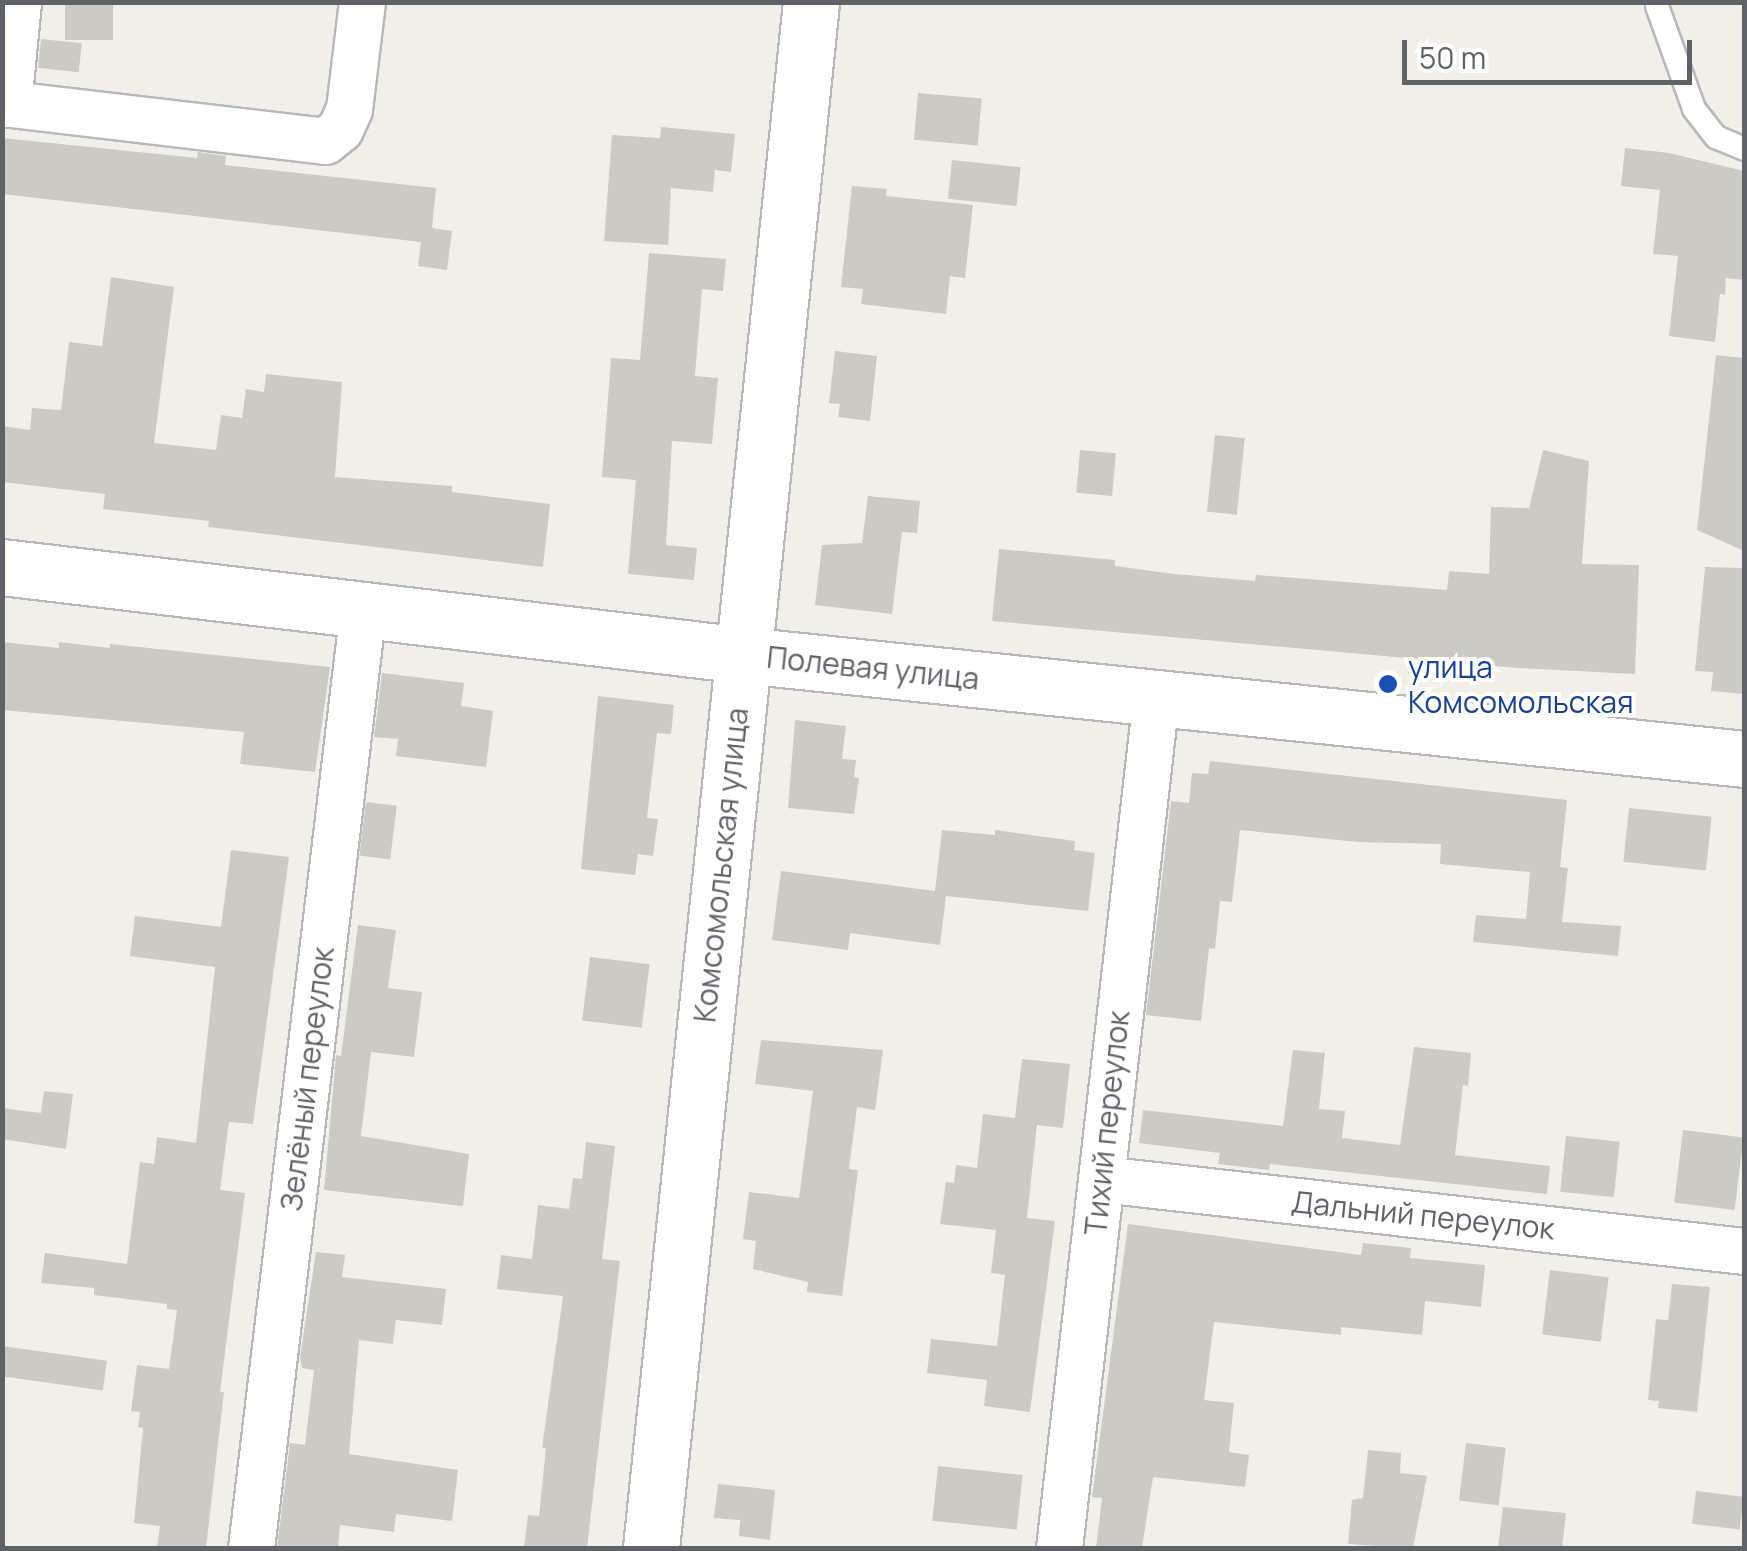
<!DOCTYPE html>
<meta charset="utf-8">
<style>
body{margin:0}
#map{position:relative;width:1747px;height:1551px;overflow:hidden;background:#f1efe8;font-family:Manrope,sans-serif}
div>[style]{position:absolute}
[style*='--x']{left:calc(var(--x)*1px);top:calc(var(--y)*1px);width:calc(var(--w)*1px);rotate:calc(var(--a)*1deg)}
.building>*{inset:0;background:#cccac5;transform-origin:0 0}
.roads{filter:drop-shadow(2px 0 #b5b8bc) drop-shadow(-2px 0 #b5b8bc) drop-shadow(0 2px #b5b8bc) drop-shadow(0 -2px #b5b8bc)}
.lane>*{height:22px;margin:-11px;padding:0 11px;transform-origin:11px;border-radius:11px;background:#fff}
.street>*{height:45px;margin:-22.5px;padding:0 22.5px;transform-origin:22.5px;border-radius:22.5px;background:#fff}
.secondary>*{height:55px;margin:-27.5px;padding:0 27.5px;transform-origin:27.5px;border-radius:27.5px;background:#fff}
.dots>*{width:28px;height:28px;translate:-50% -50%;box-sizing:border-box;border:5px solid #fff;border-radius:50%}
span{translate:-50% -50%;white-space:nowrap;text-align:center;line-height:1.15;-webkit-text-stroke:8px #fff;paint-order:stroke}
.transit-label{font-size:30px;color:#164399}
.left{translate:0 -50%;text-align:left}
.street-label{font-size:30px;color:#5f6368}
.frame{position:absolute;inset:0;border:5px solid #5f6368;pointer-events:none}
.scale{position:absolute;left:1402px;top:40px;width:290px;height:45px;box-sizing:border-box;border:5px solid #5f6368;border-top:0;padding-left:12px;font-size:30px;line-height:35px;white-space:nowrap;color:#5f6368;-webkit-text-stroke:8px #fff;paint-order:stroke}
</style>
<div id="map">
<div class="building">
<div style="left:65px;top:2px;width:48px;height:38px"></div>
<div style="left:41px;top:39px;width:41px;height:29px;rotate:6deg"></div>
<div style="left:918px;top:93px;width:64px;height:47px;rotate:5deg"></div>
<div style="clip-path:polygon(661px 127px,735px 134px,731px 172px,715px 170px,713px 192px,671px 188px,668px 245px,604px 241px,612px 135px,660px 138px)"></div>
<div style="clip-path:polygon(2px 138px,197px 158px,198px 152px,226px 156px,225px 165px,436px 188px,432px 228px,452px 231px,447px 270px,418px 266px,421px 242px,2px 194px)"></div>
<div style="clip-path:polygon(1625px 148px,1669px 153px,1744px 171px,1744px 280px,1726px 278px,1725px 295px,1720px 294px,1715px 342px,1669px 336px,1678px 256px,1653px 254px,1660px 190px,1621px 186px)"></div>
<div style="left:952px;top:160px;width:69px;height:39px;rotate:6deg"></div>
<div style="clip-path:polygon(852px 186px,887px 189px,886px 196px,973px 205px,965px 278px,950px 276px,946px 314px,861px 304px,863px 289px,841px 287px)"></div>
<div style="clip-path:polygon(649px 253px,726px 259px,723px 291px,702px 289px,695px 376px,718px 378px,712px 444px,672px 441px,666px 545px,697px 548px,694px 580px,628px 574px,636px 480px,602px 477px,611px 358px,640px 360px)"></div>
<div style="clip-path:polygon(111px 277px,174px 287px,154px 443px,216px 450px,221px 415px,242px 418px,246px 389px,264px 392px,266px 374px,342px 382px,335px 477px,452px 486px,452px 492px,550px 504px,543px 567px,208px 527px,209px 521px,103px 509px,105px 494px,2px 482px,2px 426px,30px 430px,32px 408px,61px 410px,69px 342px,102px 346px)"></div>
<div style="clip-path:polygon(835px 351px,877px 356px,870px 421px,838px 417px,840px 404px,829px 403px)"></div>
<div style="clip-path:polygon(1716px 355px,1744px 358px,1744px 551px,1697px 530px)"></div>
<div style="left:1215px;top:435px;width:30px;height:77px;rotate:6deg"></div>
<div style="left:1080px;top:450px;width:36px;height:43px;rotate:5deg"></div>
<div style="clip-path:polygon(1543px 450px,1589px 461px,1582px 564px,1639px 565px,1635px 674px,1518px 668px,992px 621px,999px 549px,1115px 560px,1115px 566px,1174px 574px,1255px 581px,1256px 575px,1447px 590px,1449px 571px,1489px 574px,1491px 507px,1529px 508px)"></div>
<div style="clip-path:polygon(868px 496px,920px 501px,917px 533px,902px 532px,892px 614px,815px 605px,822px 545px,862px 543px)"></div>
<div style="clip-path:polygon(1705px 567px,1744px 568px,1744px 694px,1711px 691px,1713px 672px,1695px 671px)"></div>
<div style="clip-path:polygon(2px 642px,59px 648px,59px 642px,110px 648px,110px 644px,330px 667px,315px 772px,240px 764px,244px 732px,2px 710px)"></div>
<div style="clip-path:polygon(382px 673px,464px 683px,461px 706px,493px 711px,486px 767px,396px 756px,398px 739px,374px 737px)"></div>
<div style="clip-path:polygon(598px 696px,674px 705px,671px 734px,657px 733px,647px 818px,658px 819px,653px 856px,638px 854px,635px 875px,581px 869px)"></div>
<div style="clip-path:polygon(795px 720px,846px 726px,842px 759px,856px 760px,854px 777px,859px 778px,854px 814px,788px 808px)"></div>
<div style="clip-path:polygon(1210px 761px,1567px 800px,1560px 867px,1568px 868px,1562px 922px,1621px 926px,1618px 956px,1473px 942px,1476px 915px,1526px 919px,1530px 872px,1440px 864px,1441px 844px,1358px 842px,1240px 830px,1232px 902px,1220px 901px,1215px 949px,1209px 948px,1201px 1021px,1146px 1015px,1171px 801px,1189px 803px,1192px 773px,1208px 774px)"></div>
<div style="left:366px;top:802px;width:31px;height:54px;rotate:7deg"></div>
<div style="left:1629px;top:808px;width:83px;height:54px;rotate:6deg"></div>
<div style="clip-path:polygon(942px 830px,995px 835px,995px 830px,1075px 841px,1074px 850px,1095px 853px,1088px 911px,946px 896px,940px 945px,850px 933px,848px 950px,772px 940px,781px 871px,935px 891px)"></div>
<div style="clip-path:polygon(231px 850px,289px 857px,253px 1124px,229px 1122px,220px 1190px,245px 1193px,220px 1392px,224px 1392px,206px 1548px,157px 1548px,160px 1526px,134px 1523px,143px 1428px,138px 1427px,140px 1412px,131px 1411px,137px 1365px,169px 1369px,177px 1310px,167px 1309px,167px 1304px,94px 1295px,94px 1288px,41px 1283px,45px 1253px,127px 1264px,140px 1162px,154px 1164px,157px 1137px,196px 1143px,215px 967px,130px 956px,135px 916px,221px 927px)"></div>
<div style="clip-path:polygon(358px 925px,396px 930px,388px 988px,422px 992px,414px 1057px,371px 1052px,361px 1136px,469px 1154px,463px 1206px,324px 1190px,336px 1055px,341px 1056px)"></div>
<div style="left:590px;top:957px;width:60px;height:64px;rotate:7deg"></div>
<div style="clip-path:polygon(761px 1040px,883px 1050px,875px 1110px,857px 1107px,849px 1169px,858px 1170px,842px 1296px,807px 1292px,808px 1282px,753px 1269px,756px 1241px,743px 1239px,749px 1192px,799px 1198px,813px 1091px,755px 1084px)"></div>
<div style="clip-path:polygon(1414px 1047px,1471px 1053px,1468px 1086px,1463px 1085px,1455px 1155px,1550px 1166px,1547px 1194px,1270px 1164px,1269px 1170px,1218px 1164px,1220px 1153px,1139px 1143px,1143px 1110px,1283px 1126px,1293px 1050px,1325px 1053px,1319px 1109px,1345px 1111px,1342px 1138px,1400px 1145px)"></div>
<div style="clip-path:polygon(1022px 1059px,1070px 1064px,1063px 1128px,1037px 1125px,1027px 1218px,1055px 1221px,1030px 1412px,984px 1406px,987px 1380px,927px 1373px,931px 1339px,997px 1346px,1005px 1275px,991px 1273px,996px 1230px,940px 1224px,946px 1182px,954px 1183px,956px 1165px,977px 1168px,983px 1114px,1015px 1118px)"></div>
<div style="clip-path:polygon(44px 1091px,73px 1094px,66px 1149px,2px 1139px,2px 1108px,41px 1113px)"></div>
<div style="left:1683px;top:1130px;width:61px;height:73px;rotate:7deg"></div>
<div style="left:1566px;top:1136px;width:54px;height:56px;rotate:6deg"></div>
<div style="clip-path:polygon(586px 1142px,615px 1146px,602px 1259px,620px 1261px,587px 1548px,524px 1548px,528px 1515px,539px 1516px,546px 1448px,542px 1448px,563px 1296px,497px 1289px,501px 1255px,532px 1259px,538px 1205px,569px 1209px,573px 1178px,582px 1179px)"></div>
<div style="clip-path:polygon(1128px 1224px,1361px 1255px,1363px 1243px,1411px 1248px,1410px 1258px,1485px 1265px,1481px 1307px,1425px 1301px,1422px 1335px,1341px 1327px,1341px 1335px,1214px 1322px,1204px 1400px,1234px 1403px,1229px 1452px,1249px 1455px,1245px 1487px,1153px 1477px,1142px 1548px,1096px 1548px,1102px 1498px,1092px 1497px)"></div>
<div style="clip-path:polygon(316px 1252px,345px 1255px,342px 1277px,446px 1289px,442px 1325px,396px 1320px,393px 1344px,359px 1340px,349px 1454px,458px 1470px,452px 1521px,396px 1514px,394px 1532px,340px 1525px,338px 1548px,277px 1548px,290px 1443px,305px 1445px,314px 1370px,302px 1368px,300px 1357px)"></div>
<div style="left:1550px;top:1270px;width:59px;height:65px;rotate:7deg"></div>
<div style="clip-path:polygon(1672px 1284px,1710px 1287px,1697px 1412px,1658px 1408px,1659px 1401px,1648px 1400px,1656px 1319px,1668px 1320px)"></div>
<div style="left:2px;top:1346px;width:106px;height:30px;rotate:8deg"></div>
<div style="left:1466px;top:1443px;width:40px;height:58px;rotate:7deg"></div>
<div style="clip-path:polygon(1368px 1450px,1401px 1453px,1400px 1473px,1427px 1476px,1413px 1548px,1348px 1544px,1352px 1500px,1363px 1498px)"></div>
<div style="left:938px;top:1466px;width:85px;height:55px;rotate:6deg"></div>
<div style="clip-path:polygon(718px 1484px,775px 1490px,770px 1540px,739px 1536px,740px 1520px,714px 1518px)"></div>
<div style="left:1696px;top:1491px;width:48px;height:33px;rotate:7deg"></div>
<div style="clip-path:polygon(1503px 1507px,1566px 1513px,1562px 1548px,1498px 1548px)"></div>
</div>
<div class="roads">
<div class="lane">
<div style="--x:1657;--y:6;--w:109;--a:70.2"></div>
<div style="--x:1694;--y:109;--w:36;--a:52"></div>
<div style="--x:1716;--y:137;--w:30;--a:23"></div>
</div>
<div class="street">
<div style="--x:2;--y:103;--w:325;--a:6.7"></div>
<div style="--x:325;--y:141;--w:19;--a:-39"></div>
<div style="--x:340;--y:129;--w:22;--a:-66"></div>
<div style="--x:349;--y:109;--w:108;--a:-83.1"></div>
<div style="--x:8;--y:104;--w:102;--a:-84.4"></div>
<div style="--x:1101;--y:1179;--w:647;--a:6.39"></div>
<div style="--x:251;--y:1548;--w:946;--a:-83.2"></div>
<div style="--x:1059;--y:1548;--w:857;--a:-83.5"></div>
</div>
<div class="secondary">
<div style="--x:2;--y:567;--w:746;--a:6.77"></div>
<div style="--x:743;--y:655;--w:1006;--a:5.93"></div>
<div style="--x:651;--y:1548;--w:1554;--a:-84.09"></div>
</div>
</div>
<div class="dots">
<div style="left:1388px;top:684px;background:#1a4fb4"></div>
</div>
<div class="transit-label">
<span class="left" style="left:1408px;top:684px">улица<br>Комсомольская</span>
</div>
<div class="street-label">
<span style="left:873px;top:668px;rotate:6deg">Полевая улица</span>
<span style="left:721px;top:865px;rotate:-84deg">Комсомольская улица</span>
<span style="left:307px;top:1079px;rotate:-83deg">Зелёный переулок</span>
<span style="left:1107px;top:1123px;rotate:-84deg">Тихий переулок</span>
<span style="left:1423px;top:1215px;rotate:6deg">Дальний переулок</span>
</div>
<div class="frame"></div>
<div class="scale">50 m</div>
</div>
